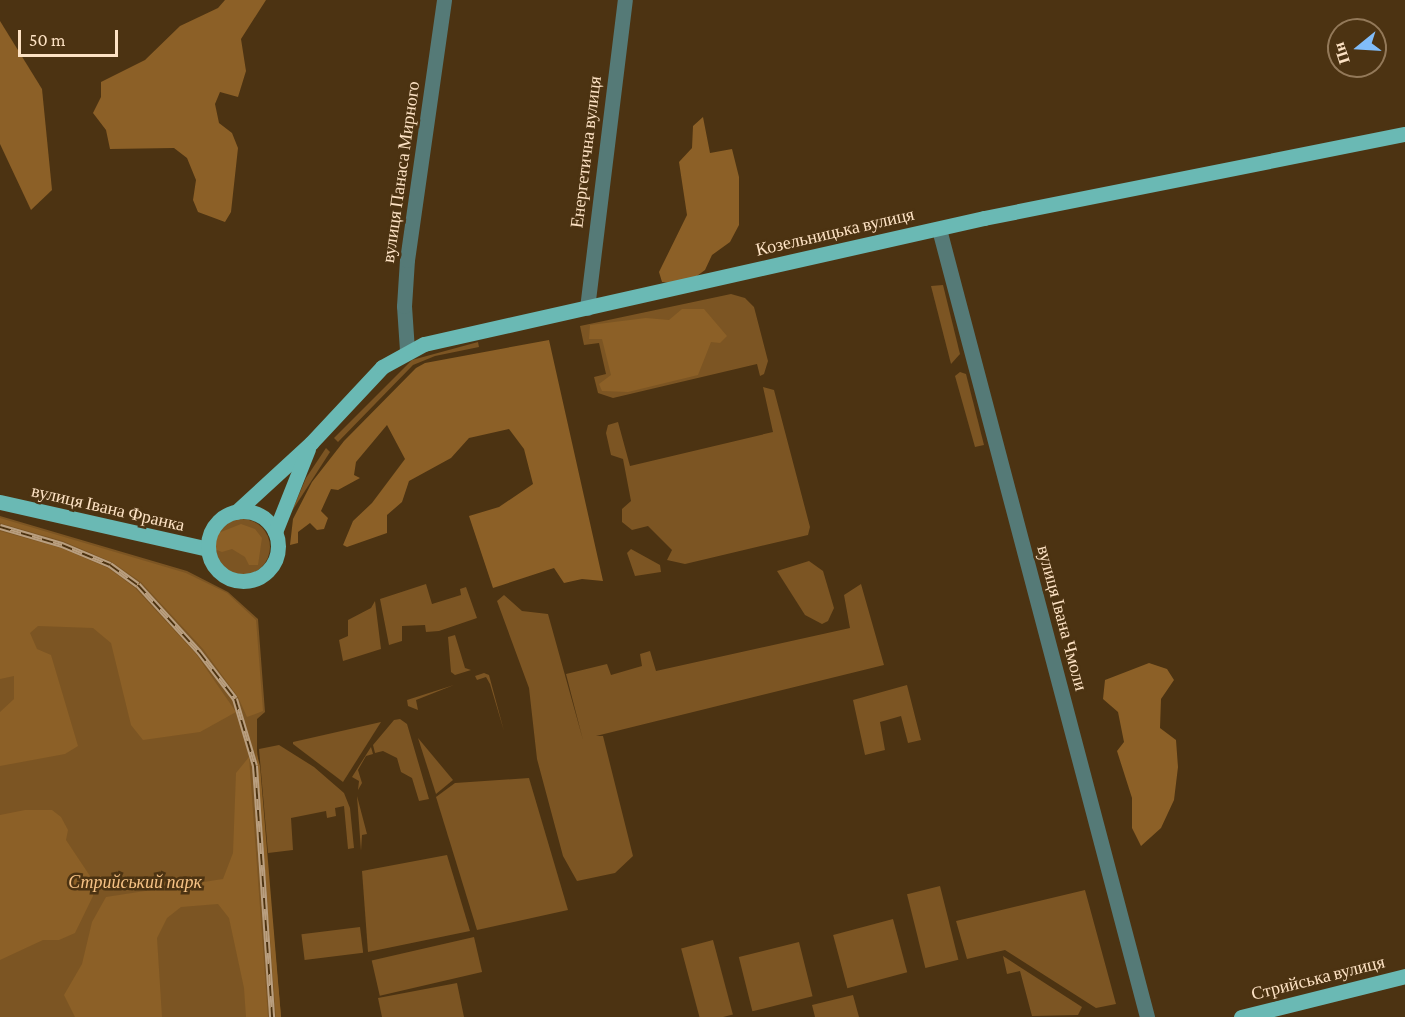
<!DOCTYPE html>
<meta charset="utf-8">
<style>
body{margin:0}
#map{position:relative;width:1405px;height:1017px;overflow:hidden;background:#4c3312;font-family:"Crimson Pro",serif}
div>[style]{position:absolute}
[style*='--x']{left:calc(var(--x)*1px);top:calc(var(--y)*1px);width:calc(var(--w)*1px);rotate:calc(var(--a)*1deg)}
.green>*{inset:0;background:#7c5523;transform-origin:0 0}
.round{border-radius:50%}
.forest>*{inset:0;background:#8c6027}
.minor>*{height:15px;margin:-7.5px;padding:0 7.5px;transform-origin:7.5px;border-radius:7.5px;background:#557a77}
.major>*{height:15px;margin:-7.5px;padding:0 7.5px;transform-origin:7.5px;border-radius:7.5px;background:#6ab9b4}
.major>.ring{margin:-7.5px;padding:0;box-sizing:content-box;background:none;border:15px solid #6ab9b4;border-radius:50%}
.rail>*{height:6px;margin-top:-3px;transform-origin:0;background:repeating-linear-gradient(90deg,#4c3312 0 11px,#b99f80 0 22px);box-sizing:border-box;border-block:2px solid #b99f80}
span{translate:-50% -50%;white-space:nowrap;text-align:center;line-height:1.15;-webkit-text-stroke:5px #4c3312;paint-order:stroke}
.street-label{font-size:18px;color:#fde2c4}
.park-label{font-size:18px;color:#f6c285;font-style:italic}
.north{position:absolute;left:1327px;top:18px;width:60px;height:60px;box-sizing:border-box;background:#4c3312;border:2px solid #937959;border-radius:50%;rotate:252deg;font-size:16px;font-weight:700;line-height:24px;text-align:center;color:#fde2c4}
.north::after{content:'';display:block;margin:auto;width:21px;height:27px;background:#81bdfa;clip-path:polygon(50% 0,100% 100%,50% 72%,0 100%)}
.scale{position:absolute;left:18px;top:30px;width:100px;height:27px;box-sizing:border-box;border:3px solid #fde2c4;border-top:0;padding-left:8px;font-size:18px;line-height:21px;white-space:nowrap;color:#fde2c4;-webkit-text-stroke:4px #4c3312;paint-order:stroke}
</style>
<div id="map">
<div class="green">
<div style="clip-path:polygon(943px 285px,960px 354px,951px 364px,931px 286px)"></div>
<div style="clip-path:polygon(731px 294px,745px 298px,754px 307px,768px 361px,764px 374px,760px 376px,757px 364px,613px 398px,598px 393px,594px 377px,606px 374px,599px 343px,584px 345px,580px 326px)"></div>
<div style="clip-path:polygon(478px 342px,479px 347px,435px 356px,413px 365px,338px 442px,334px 438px,412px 360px)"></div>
<div style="clip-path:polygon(960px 372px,966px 374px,984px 445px,975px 447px,955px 376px)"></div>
<div style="clip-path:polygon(763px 387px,774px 390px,810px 527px,808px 535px,685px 564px,667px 560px,672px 550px,648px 526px,632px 530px,622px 522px,622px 509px,631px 501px,623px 459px,611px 455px,606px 433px,608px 425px,618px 422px,630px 466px,773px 432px)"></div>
<div style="clip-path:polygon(326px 448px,330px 452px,292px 511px,306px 478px)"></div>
<div style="clip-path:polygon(0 516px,187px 571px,228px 592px,258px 619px,265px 712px,257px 719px,257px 750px,281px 1017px,0 1017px)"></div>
<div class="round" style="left:214px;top:519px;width:56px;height:56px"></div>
<div style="clip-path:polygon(631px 549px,660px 565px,661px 572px,635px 576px,627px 553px)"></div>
<div style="clip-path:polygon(809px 561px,823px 571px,834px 608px,828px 621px,822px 624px,805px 615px,777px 571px)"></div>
<div style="clip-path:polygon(426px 584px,432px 604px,461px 595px,460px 589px,466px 587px,477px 618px,439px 631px,426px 632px,425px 625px,402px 626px,402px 641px,389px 645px,380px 599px)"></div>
<div style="clip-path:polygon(861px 584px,884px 665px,596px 736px,603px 736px,633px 856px,615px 873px,577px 881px,563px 856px,537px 759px,529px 688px,497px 601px,504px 595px,522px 611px,548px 614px,583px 740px,566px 674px,607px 664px,611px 675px,642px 666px,640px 654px,650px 651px,656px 671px,850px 628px,844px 595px)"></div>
<div style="clip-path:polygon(375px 601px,381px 649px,343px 661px,339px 640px,348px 636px,348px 620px,371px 608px)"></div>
<div style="clip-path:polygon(455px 635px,465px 668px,471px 670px,455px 675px,451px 672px,448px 637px)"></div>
<div style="clip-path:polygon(484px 673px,489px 675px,504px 731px,490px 684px,486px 677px,477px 680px,475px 676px)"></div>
<div style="clip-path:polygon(454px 685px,416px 700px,418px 710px,408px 706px,407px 700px)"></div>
<div style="clip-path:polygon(907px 685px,921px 740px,908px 743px,901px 716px,880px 722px,885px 750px,865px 755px,853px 700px)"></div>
<div style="clip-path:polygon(400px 719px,407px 724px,429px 799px,419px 801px,412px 778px,401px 772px,397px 758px,383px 751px,375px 753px,373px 745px,394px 720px)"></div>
<div style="clip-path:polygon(381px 722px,343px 782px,293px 744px,293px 742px)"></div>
<div style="clip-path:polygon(418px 738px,453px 780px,436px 794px)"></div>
<div style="clip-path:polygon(279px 745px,314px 767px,344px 793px,350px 808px,354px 848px,348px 849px,344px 806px,335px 808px,336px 816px,327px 818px,326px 811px,291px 818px,293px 850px,268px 853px,259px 749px)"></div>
<div style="clip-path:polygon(371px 747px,373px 754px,366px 756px,358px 770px,362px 783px,358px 790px,359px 781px,352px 777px)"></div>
<div style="clip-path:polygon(529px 778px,568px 910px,477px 930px,436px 797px,455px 783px)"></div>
<div style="clip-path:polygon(357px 796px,367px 834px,362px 835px,361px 851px)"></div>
<div style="clip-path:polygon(447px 855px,470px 931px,368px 952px,362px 871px)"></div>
<div style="left:940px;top:886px;width:76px;height:34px;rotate:76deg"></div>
<div style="clip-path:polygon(1085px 890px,1116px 1004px,1096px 1008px,1005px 950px,967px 959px,956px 921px)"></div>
<div style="left:893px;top:919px;width:55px;height:62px;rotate:75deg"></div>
<div style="left:360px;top:927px;width:26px;height:59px;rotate:83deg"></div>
<div style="left:474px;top:937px;width:36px;height:105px;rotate:77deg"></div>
<div style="left:713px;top:940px;width:77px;height:33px;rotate:75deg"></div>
<div style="left:799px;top:942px;width:56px;height:62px;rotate:76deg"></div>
<div style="clip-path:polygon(1003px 956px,1082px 1007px,1078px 1015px,1032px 1016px,1020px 971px,1007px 974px)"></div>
<div style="clip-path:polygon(457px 983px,464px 1017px,382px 1017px,378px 998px)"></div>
<div style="clip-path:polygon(853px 995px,859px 1017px,815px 1017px,812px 1005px)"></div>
</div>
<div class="forest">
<div style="clip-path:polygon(225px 0,266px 0,241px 39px,246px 71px,238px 97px,220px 92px,215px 104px,219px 123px,232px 133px,238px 148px,231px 212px,225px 222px,198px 212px,193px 200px,196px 180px,187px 158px,174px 148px,110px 149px,106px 130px,93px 113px,101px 97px,101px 82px,145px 60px,180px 26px,218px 8px)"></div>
<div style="clip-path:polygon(0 21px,42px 89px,52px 190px,31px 210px,0 144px)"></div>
<div style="clip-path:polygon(703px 117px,710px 153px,732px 149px,739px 177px,739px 225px,730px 242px,712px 255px,705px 270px,686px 284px,662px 282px,659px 272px,687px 215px,679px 162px,692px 148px,693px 126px)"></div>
<div style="clip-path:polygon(682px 309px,704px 309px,727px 336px,720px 343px,711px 342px,698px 375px,628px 392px,602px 391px,599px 384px,611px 375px,602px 339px,589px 339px,590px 325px,646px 318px,669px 320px)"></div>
<div style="clip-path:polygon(549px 340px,603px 581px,582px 579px,564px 583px,554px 568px,493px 588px,469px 516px,499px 507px,533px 484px,524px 449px,509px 429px,469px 438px,451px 458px,409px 481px,402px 502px,387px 515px,387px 533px,347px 547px,343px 545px,353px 521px,372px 503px,405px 459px,387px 425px,356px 462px,354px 475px,360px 478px,338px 490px,331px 489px,321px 511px,328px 518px,324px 529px,317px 530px,310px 523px,298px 532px,298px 543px,290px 545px,293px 519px,312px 482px,344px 441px,416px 368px,425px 363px)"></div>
<div style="clip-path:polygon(0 518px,186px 573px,227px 593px,256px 620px,263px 711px,247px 717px,238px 697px,203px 649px,141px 582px,112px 562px,63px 541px,0 523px)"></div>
<div style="clip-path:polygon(241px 524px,255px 529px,262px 538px,258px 565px,249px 565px,245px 557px,232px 549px,222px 552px,214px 549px,216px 534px)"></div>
<div style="clip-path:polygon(0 531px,61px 548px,108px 568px,135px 588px,196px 654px,236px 712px,200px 732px,143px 740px,131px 725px,111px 643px,93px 628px,38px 626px,30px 633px,37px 649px,51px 655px,78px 746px,65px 754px,0 766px,0 712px,14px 699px,14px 676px,0 679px)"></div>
<div style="clip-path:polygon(1149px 663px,1167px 669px,1174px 680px,1161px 699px,1160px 728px,1176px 740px,1178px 767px,1174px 800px,1161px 828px,1141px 846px,1132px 828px,1132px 798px,1117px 751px,1124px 742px,1118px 712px,1103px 699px,1105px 680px)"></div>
<div style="clip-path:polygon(256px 751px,260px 766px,281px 1017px,276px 1017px)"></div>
<div style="clip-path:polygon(249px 757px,268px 1017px,246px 1017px,244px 988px,229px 918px,218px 904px,181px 907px,167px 918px,157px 938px,162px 1017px,75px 1017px,64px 995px,82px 964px,92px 922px,106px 897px,223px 879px,233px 853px,236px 773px)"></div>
<div style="clip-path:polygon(25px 810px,52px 810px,61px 817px,68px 830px,66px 840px,94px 882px,93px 896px,75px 933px,59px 940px,43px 940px,0 960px,0 815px)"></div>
</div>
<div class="minor">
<div style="--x:939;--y:229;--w:815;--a:75.21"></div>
<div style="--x:587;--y:308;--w:310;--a:-83"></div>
<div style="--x:407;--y:350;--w:44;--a:-93.9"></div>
<div style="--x:404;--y:306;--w:46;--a:-86.3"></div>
<div style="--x:407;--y:260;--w:263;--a:-81.9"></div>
</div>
<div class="major">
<div style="--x:0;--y:502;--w:213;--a:12.7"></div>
<div class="ring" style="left:208px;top:511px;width:55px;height:55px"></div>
<div style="--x:236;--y:512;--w:102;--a:-42.6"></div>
<div style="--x:311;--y:443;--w:104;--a:-46.9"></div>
<div style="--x:382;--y:367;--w:48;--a:-28.7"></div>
<div style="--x:424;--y:344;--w:574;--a:-12.68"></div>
<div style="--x:984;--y:218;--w:429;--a:-11.3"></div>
<div style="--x:275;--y:532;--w:89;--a:-68.3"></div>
<div style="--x:1241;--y:1017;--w:169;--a:-14"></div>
</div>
<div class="rail">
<div style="--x:0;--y:527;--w:65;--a:16.2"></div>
<div style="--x:62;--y:545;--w:52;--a:22.6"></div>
<div style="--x:110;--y:565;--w:34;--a:36"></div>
<div style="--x:138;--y:585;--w:91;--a:47.7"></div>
<div style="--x:199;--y:652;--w:59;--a:52.5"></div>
<div style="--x:235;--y:699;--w:70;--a:73.4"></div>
<div style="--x:255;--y:766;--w:252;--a:86.1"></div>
</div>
<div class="street-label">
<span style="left:586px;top:152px;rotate:-83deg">Енергетична вулиця</span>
<span style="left:401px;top:172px;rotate:-82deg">вулиця Панаса Мирного</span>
<span style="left:835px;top:232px;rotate:-13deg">Козельницька вулиця</span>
<span style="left:108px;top:508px;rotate:13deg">вулиця Івана Франка</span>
<span style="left:1062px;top:618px;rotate:75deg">вулиця Івана Чмоли</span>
<span style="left:1318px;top:978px;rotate:-14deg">Стрийська вулиця</span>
</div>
<div class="park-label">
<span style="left:135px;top:882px">Стрийський парк</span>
</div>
<div class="north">Пн</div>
<div class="scale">50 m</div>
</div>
